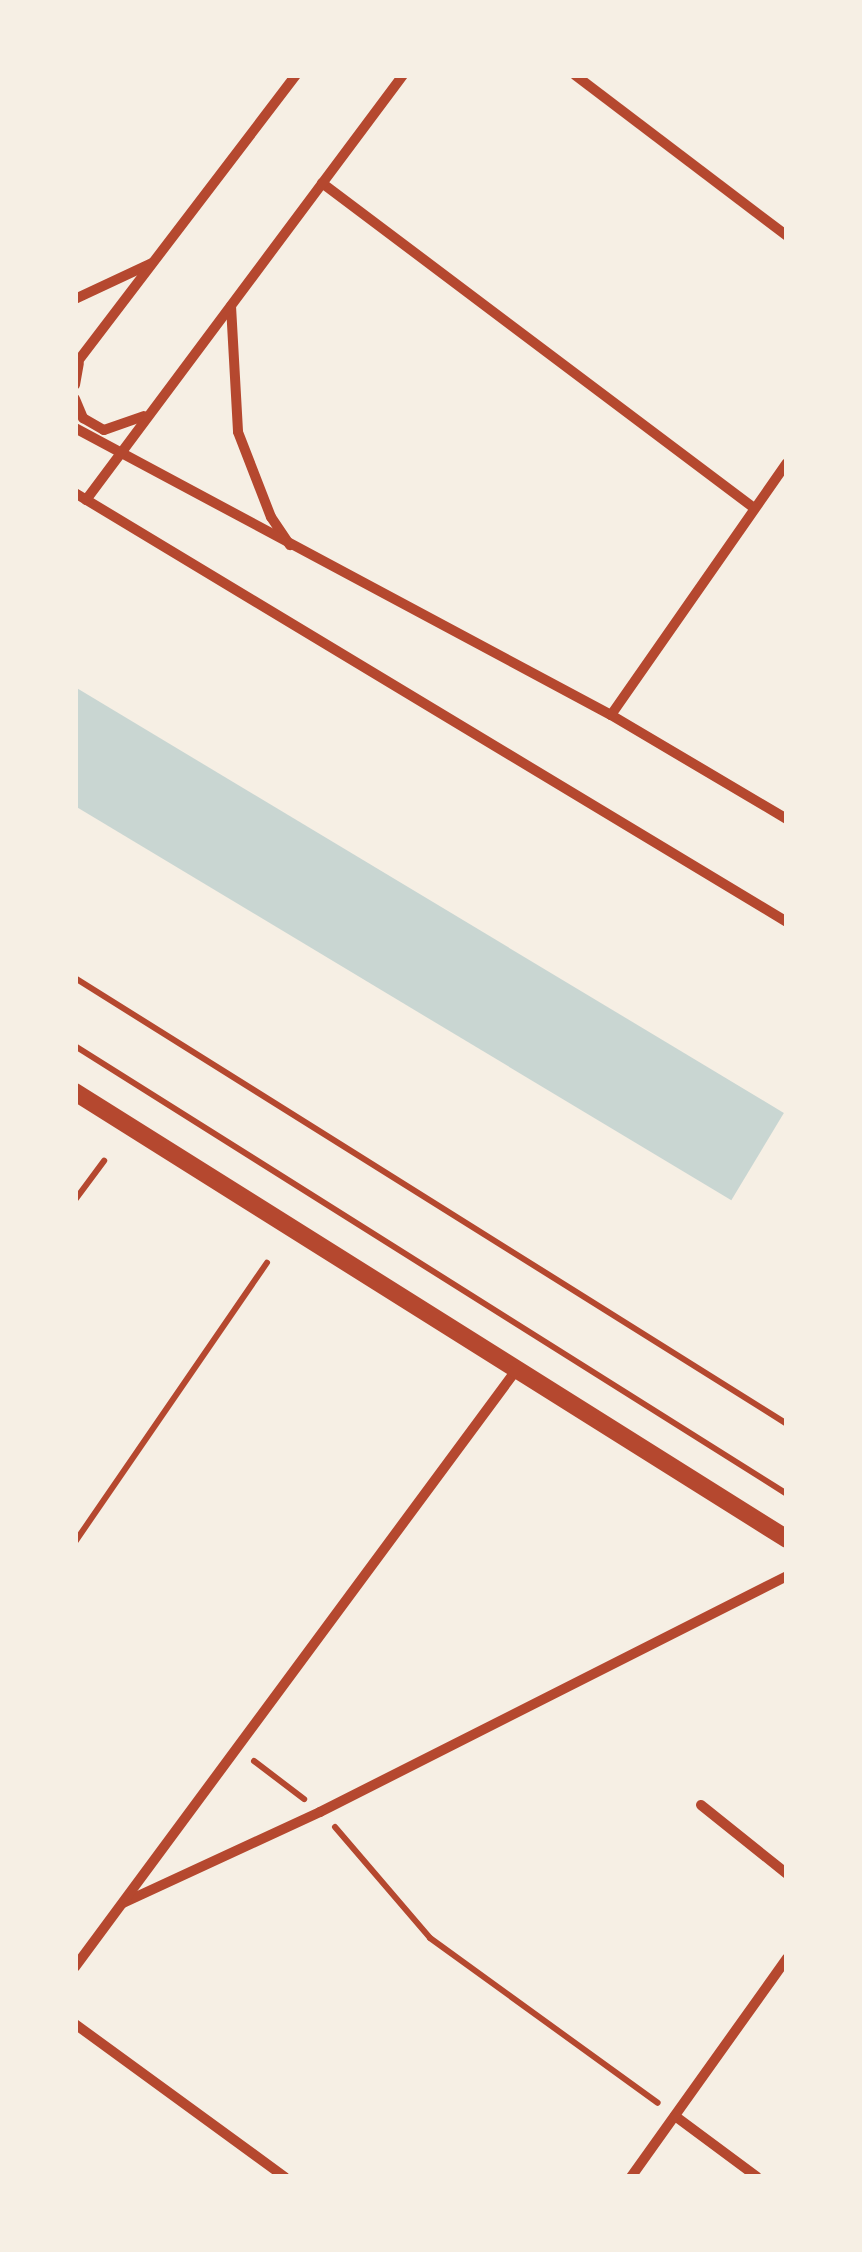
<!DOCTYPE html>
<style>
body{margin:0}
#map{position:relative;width:862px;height:2252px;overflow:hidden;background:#f6efe4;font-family:Arial,sans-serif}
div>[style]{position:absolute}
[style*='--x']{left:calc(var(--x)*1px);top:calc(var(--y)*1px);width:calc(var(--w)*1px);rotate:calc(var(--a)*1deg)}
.water>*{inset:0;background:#c9d6d2;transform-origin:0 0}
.path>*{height:6px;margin:-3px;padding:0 3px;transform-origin:3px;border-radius:3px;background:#b5482f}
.minor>*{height:10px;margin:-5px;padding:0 5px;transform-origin:5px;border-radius:5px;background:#b5482f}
.tertiary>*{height:18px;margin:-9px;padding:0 9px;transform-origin:9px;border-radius:9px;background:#b5482f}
span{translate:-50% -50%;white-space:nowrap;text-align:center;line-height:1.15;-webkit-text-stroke:8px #f6efe4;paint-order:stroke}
.frame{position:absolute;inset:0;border:78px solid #f6efe4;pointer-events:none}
</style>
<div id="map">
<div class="water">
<div style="left:75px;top:687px;width:827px;height:102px;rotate:31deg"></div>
</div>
<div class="path">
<div style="--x:75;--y:978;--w:840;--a:32.06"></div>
<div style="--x:75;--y:1046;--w:841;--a:32.18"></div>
<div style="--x:75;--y:1200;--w:49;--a:-53.4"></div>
<div style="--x:75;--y:1542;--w:339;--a:-55.5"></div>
<div style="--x:254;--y:1761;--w:63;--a:37.2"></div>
<div style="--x:335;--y:1827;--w:146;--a:49.4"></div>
<div style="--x:430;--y:1938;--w:281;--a:35.9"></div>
</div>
<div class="minor">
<div style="--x:575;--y:75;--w:266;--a:37.2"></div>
<div style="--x:322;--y:183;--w:541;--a:36.95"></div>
<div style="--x:75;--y:299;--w:85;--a:-25.1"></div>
<div style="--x:231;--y:306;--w:126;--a:86.8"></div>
<div style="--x:238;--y:432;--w:91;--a:68.8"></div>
<div style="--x:271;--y:517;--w:34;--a:56"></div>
<div style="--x:75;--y:365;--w:365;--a:-52.7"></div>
<div style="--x:75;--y:385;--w:22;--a:-80"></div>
<div style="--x:75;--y:399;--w:21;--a:67"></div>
<div style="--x:83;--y:418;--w:24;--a:30"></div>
<div style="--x:104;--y:430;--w:42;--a:-19.3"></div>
<div style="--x:75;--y:428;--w:608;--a:28.17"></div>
<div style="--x:611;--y:715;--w:204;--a:30.6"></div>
<div style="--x:75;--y:493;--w:831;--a:31.07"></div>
<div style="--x:86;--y:500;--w:530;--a:-53.28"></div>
<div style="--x:611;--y:715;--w:307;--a:-55.1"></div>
<div style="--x:701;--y:1805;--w:110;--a:38.7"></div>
<div style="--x:123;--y:1903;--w:217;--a:-24.8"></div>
<div style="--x:320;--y:1812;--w:523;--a:-26.81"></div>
<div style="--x:75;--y:1967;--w:744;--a:-53.53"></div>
<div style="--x:75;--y:2024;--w:260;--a:36.1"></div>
<div style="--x:675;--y:2116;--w:102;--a:36.6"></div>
<div style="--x:631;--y:2177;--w:269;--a:-54.5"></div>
</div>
<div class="tertiary">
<div style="--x:75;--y:1092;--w:841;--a:32.12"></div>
</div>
<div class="frame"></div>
</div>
